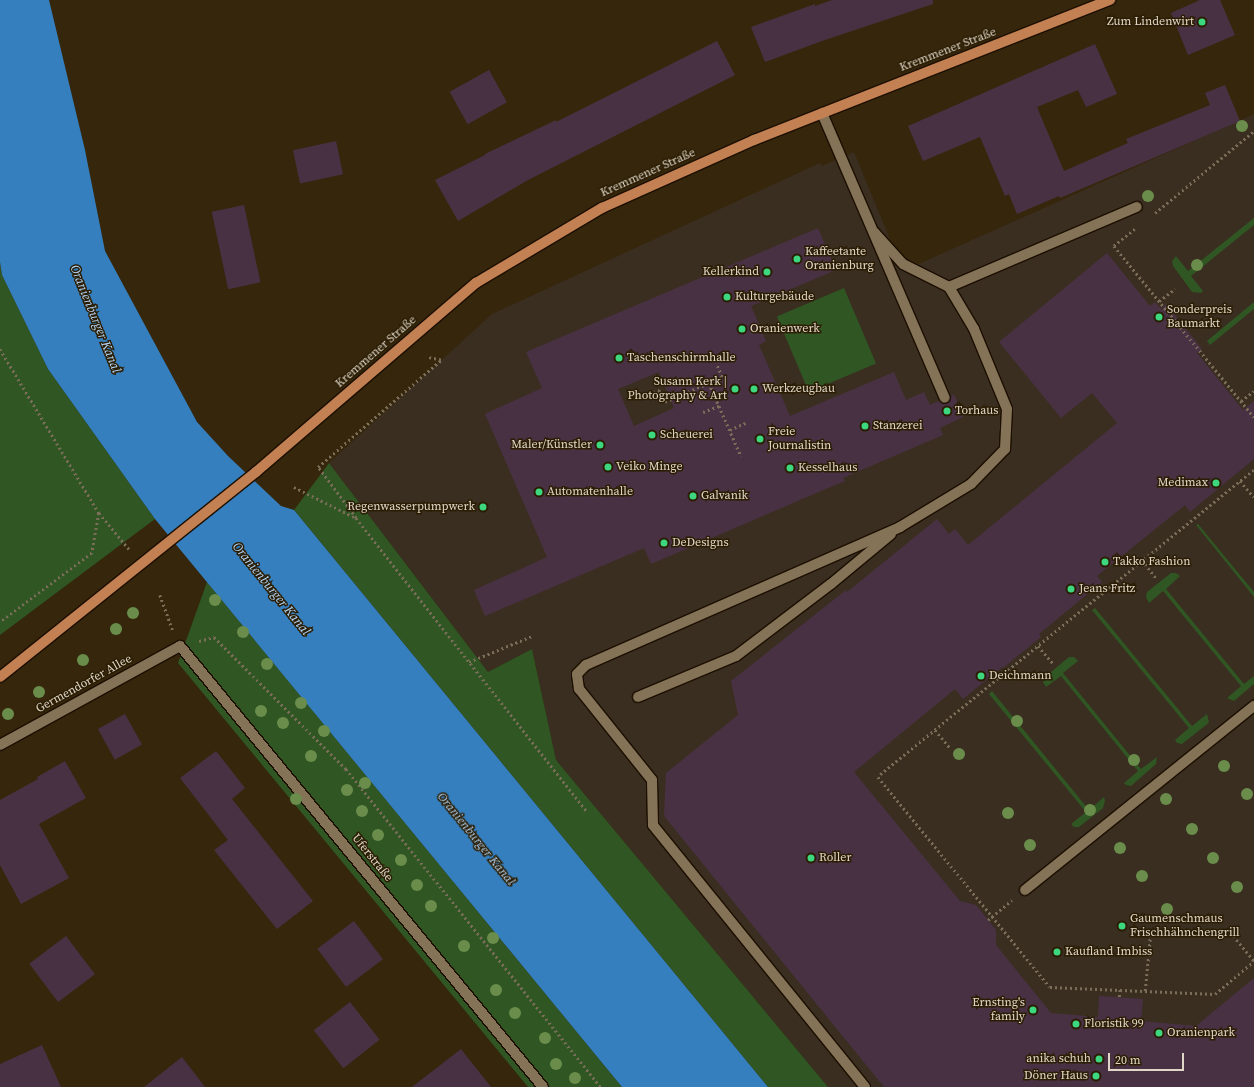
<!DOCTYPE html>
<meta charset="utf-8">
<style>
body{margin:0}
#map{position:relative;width:1254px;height:1087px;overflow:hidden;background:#35260c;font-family:"Source Serif 4",serif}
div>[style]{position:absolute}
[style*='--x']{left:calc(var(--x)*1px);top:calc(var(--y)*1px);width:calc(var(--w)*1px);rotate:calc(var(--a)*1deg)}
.commercial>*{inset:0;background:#3a2e20}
.green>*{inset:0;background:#2f5623;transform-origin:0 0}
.water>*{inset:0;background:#357fbe}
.building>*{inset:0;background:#493144;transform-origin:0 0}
.path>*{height:2.5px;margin-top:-1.25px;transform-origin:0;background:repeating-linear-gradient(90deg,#7b6e59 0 2px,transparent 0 5px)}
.roads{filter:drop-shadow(1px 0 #1c0f00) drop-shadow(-1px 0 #1c0f00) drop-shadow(0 1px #1c0f00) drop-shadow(0 -1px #1c0f00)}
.minor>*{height:10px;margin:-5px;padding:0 5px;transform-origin:5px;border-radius:5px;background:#847357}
.major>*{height:10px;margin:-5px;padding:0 5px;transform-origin:5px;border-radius:5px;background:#c38052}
.trees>*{width:12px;height:12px;margin:-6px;border-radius:50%;background:#6a8d4c}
.dots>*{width:11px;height:11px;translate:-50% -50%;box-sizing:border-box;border:2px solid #2b1d03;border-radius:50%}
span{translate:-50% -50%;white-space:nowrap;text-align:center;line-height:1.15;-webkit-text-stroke:3px #2b1d03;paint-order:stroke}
.poi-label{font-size:12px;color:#e1d7c8}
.right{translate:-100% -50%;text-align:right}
.left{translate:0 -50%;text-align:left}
.street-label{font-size:12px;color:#e1d7c8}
.water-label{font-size:13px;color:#b3d6f8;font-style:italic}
.scale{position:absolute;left:1108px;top:1053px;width:76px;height:18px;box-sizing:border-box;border:2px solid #e1d7c8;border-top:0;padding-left:5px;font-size:12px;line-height:14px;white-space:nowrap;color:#e1d7c8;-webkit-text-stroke:3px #2b1d03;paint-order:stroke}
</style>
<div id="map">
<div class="commercial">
<div style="clip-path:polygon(1254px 114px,1254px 1087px,828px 1087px,556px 760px,532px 649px,488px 672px,329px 463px,492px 314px,820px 163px,822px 166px,854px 152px,903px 271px)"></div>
</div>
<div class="green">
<div style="clip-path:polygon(1254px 218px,1254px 225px,1191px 276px,1203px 291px,1201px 293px,1192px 292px,1173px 266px,1172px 261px,1176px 256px,1188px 271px)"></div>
<div style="clip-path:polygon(0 262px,2px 275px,48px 369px,155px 519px,0 635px)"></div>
<div style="left:844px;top:288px;width:82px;height:73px;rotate:67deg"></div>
<div style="clip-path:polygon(1254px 302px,1254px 309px,1210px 345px,1207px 341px)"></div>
<div style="clip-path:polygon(329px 463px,488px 672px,532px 649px,556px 760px,828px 1087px,768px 1087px,294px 510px)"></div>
<div style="clip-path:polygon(1198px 524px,1254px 592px,1254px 597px,1196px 525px)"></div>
<div style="clip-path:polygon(1171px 573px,1176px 573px,1180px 576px,1166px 589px,1244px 684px,1254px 676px,1254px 684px,1234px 701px,1227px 698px,1241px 686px,1163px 591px,1149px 603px,1146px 597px,1147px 592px)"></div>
<div style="clip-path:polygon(207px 582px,622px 1087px,528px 1087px,178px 663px)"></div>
<div style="clip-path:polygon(1095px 608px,1192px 726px,1207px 714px,1209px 722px,1206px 725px,1182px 744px,1177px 743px,1175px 740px,1189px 728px,1092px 610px)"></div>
<div style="clip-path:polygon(1069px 657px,1074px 657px,1078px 661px,1063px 673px,1141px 769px,1157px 757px,1156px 764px,1131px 786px,1126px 785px,1124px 783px,1138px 771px,1061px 676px,1046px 687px,1043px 682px,1045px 677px)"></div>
<div style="clip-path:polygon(992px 691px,1089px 810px,1104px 797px,1105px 801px,1103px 808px,1079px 827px,1074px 827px,1071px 824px,1086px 812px,989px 694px)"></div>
</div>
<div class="water">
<div style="clip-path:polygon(0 0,49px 0,85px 150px,105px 251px,197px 422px,228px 456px,281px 506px,294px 510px,768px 1087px,622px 1087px,155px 519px,48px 369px,2px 275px,0 262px)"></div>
</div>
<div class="building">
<div style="clip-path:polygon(832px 0,933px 0,933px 4px,822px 41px,765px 62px,751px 27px,815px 4px,815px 6px)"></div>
<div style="clip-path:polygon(1200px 0,1220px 0,1235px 35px,1188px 55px,1171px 13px)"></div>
<div style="clip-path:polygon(717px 41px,735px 75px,528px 180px,458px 221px,435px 180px,485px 155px,485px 154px,556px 120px,556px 122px)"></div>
<div style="clip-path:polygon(1095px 44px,1117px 94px,1086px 107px,1078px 90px,1037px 107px,1064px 171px,1128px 143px,1126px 139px,1210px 105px,1205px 93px,1225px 85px,1240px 121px,1060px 198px,1059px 196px,1017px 214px,1009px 194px,1005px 196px,980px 137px,923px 161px,908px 126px)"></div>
<div style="left:489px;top:70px;width:37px;height:45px;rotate:61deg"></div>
<div style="left:336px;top:141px;width:34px;height:44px;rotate:78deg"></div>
<div style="left:244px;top:205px;width:79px;height:33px;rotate:78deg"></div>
<div style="clip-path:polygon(evenodd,818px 228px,836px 270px,751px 306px,766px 341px,759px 345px,790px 416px,894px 372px,906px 400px,924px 392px,930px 405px,939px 401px,945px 404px,950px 402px,951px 396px,954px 394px,963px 417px,940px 428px,943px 435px,843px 478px,845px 481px,821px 491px,651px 564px,644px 548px,485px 616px,474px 590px,547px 557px,485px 414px,542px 388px,526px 352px,818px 228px,659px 372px,674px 408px,634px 426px,618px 389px,659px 372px)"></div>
<div style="clip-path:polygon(1107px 253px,1150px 306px,1155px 302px,1161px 309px,1166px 304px,1202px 349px,1197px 353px,1243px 410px,1254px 401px,1254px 459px,1190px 512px,1185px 505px,1097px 576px,1102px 582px,1039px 634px,1041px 637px,1003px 668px,1002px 667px,963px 699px,955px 689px,854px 772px,960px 901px,976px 905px,996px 930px,996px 945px,1051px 1013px,1098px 1017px,1099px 996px,1143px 999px,1141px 1021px,1196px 1026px,1254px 978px,1254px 1087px,884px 1087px,664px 816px,666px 773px,738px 715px,731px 681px,846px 590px,847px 592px,937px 519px,949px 534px,955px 529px,968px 545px,1117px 423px,1092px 393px,1061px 418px,999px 342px)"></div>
<div style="left:125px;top:714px;width:35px;height:31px;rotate:61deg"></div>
<div style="clip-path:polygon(216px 751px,245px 788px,232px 799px,313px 901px,277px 929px,214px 850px,228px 840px,180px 778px)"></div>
<div style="clip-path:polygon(65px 761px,86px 798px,39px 824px,69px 878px,21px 904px,0 865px,0 800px,38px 779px,37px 777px)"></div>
<div style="left:354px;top:921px;width:48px;height:46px;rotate:53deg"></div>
<div style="left:66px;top:936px;width:48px;height:46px;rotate:53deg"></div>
<div style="left:350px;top:1002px;width:48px;height:46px;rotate:52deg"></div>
<div style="clip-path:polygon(42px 1045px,61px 1087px,0 1087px,0 1064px)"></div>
<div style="clip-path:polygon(461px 1049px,491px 1087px,412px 1087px)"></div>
<div style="clip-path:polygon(182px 1057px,205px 1087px,144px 1087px)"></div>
</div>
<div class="path">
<div style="--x:1155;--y:213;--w:129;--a:-39.6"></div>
<div style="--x:1135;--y:229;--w:27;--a:141"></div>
<div style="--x:1114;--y:246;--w:221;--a:50.7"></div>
<div style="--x:1159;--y:301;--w:20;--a:-37"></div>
<div style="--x:0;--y:349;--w:192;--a:58.9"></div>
<div style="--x:99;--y:513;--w:41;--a:99.9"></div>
<div style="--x:92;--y:553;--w:115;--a:143.1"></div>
<div style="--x:709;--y:383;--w:80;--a:66.3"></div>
<div style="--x:649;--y:394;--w:11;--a:-22"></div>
<div style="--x:659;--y:390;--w:13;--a:63"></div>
<div style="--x:665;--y:402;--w:62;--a:-23.7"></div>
<div style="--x:722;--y:377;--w:15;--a:-113"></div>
<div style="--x:1241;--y:401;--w:16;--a:-38"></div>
<div style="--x:703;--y:412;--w:17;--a:-21"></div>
<div style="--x:730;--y:430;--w:17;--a:-25"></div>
<div style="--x:1254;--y:470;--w:485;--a:140.8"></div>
<div style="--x:878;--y:777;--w:271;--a:50.7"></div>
<div style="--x:1050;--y:987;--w:165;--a:2.4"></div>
<div style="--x:1215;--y:994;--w:51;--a:-40.2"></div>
<div style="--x:1240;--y:481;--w:21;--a:49"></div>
<div style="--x:294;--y:487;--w:69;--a:26.6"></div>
<div style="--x:356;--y:518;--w:374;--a:51.8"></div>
<div style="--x:99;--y:513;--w:47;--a:50.2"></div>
<div style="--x:356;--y:518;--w:64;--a:-126.7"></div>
<div style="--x:318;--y:467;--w:163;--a:-41"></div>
<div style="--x:441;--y:360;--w:15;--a:-169"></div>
<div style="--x:1142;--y:560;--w:24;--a:52"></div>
<div style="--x:160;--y:595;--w:37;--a:70"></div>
<div style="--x:199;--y:641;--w:16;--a:-15"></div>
<div style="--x:214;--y:637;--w:187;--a:45"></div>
<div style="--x:346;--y:769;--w:408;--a:51.3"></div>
<div style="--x:1038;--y:646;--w:23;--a:49"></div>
<div style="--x:469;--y:662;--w:68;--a:-22.4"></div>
<div style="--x:935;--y:730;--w:23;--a:50"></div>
<div style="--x:988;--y:920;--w:31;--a:-40"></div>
<div style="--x:1230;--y:932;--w:38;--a:50"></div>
<div style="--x:1145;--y:991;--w:53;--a:-84.6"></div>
<div style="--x:1119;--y:997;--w:8;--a:-83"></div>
</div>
<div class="roads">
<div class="minor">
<div style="--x:822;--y:113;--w:310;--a:66.7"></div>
<div style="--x:949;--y:287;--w:204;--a:-23.1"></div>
<div style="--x:638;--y:697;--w:106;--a:-22.7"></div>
<div style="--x:736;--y:656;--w:119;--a:-37.2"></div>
<div style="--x:831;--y:584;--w:78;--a:-39.8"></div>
<div style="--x:0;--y:745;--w:205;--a:-28.8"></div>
<div style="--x:180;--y:646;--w:571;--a:50.54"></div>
<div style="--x:1025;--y:890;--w:294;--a:-38.8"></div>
<div style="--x:865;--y:1087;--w:337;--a:-129"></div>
<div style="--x:653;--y:825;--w:45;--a:-91.3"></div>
<div style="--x:652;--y:780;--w:117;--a:-128.7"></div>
<div style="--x:579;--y:689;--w:15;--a:-98"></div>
<div style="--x:577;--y:674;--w:13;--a:-45"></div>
<div style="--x:586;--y:665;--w:343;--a:-23.7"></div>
<div style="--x:900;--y:527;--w:83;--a:-31.2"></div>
<div style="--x:971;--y:484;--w:49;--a:-45.8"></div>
<div style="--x:1005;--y:449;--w:40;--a:-87.1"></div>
<div style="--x:1007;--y:409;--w:87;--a:-112.4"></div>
<div style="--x:974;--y:329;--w:49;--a:-120.8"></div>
<div style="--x:949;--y:287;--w:51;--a:-153.4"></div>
<div style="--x:903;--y:264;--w:43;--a:-132.2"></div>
</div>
<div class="major">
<div style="--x:0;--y:677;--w:328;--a:-38.7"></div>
<div style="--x:256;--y:472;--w:290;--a:-40.7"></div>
<div style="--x:476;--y:283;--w:147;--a:-30.8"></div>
<div style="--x:602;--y:208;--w:167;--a:-24.1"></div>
<div style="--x:754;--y:140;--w:383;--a:-21.5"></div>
</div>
</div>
<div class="trees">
<div style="left:1242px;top:126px"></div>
<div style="left:1148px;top:196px"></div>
<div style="left:1197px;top:265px"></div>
<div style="left:215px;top:600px"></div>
<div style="left:133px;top:613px"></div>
<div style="left:116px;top:629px"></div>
<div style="left:243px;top:632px"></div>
<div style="left:83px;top:660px"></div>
<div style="left:267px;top:664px"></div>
<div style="left:39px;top:692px"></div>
<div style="left:301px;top:703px"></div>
<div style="left:261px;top:711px"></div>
<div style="left:8px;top:714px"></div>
<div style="left:1017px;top:721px"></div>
<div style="left:283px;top:723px"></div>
<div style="left:324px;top:731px"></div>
<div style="left:959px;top:754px"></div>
<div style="left:311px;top:756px"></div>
<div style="left:1134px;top:760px"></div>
<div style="left:1224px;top:766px"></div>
<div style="left:365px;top:783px"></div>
<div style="left:347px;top:790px"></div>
<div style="left:1247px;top:794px"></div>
<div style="left:296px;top:799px"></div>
<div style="left:1166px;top:799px"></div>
<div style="left:1090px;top:810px"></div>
<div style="left:362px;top:811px"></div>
<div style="left:1008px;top:813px"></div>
<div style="left:1192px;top:829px"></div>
<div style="left:378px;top:835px"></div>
<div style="left:1030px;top:845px"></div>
<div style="left:1120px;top:848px"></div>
<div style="left:1213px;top:858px"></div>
<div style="left:401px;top:860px"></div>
<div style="left:1142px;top:876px"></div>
<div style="left:417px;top:885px"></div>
<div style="left:1237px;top:887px"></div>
<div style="left:431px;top:906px"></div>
<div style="left:1167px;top:909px"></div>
<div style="left:493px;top:938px"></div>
<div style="left:464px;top:946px"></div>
<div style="left:496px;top:990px"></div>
<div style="left:515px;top:1013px"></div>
<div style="left:545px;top:1038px"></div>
<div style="left:556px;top:1064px"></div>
<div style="left:575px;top:1078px"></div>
</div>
<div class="dots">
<div style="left:1202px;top:22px;background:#3cd77e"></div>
<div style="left:797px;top:259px;background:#3cd77e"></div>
<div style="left:767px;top:272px;background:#3cd77e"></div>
<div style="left:727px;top:297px;background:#3cd77e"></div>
<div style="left:1159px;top:317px;background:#3cd77e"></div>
<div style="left:742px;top:329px;background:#3cd77e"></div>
<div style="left:619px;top:358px;background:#3cd77e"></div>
<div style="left:735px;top:389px;background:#3cd77e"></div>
<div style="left:754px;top:389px;background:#3cd77e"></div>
<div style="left:947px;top:411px;background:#3cd77e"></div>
<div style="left:865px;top:426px;background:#3cd77e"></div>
<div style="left:652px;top:435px;background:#3cd77e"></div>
<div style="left:760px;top:439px;background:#3cd77e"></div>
<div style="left:600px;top:445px;background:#3cd77e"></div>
<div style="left:608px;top:467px;background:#3cd77e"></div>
<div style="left:790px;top:468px;background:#3cd77e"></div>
<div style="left:1216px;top:483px;background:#3cd77e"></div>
<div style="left:539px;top:492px;background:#3cd77e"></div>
<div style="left:693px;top:496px;background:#3cd77e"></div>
<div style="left:483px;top:507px;background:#3cd77e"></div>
<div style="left:664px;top:543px;background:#3cd77e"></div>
<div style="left:1105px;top:562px;background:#3cd77e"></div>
<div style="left:1071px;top:589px;background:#3cd77e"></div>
<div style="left:981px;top:676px;background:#3cd77e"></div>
<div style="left:811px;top:858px;background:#3cd77e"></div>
<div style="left:1122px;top:926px;background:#3cd77e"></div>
<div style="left:1057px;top:952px;background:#3cd77e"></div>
<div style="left:1033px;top:1010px;background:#3cd77e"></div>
<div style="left:1076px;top:1024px;background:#3cd77e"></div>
<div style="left:1159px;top:1033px;background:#3cd77e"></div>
<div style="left:1099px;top:1059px;background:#3cd77e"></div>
<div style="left:1096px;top:1076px;background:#3cd77e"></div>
</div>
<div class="poi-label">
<span class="right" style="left:1194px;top:22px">Zum Lindenwirt</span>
<span class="left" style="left:805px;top:259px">Kaffeetante<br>Oranienburg</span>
<span class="right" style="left:759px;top:272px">Kellerkind</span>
<span class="left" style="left:735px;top:297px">Kulturgebäude</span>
<span class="left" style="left:1167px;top:317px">Sonderpreis<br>Baumarkt</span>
<span class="left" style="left:750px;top:329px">Oranienwerk</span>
<span class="left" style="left:627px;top:358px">Taschenschirmhalle</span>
<span class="right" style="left:727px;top:389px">Susann Kerk |<br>Photography &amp; Art</span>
<span class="left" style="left:762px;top:389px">Werkzeugbau</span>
<span class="left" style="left:955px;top:411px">Torhaus</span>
<span class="left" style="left:873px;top:426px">Stanzerei</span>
<span class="left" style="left:768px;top:439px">Freie<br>Journalistin</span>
<span class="left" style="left:660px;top:435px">Scheuerei</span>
<span class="right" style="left:592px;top:445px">Maler/Künstler</span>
<span class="left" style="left:616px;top:467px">Veiko Minge</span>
<span class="left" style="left:798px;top:468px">Kesselhaus</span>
<span class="right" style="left:1208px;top:483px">Medimax</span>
<span class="left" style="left:547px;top:492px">Automatenhalle</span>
<span class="left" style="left:701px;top:496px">Galvanik</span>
<span class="right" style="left:475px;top:507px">Regenwasserpumpwerk</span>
<span class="left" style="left:672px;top:543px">DeDesigns</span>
<span class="left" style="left:1113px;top:562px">Takko Fashion</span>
<span class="left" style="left:1079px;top:589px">Jeans Fritz</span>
<span class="left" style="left:989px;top:676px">Deichmann</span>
<span class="left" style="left:819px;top:858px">Roller</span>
<span class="left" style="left:1130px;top:926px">Gaumenschmaus<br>Frischhähnchengrill</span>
<span class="left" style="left:1065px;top:952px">Kaufland Imbiss</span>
<span class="right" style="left:1025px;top:1010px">Ernsting's<br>family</span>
<span class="left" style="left:1084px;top:1024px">Floristik 99</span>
<span class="left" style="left:1167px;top:1033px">Oranienpark</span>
<span class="right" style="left:1091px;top:1059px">anika schuh</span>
<span class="right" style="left:1088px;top:1076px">Döner Haus</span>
</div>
<div class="street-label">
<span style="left:948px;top:50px;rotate:-21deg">Kremmener Straße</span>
<span style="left:648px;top:173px;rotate:-24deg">Kremmener Straße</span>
<span style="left:376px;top:352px;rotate:-41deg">Kremmener Straße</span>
<span style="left:84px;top:684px;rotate:-29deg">Germendorfer Allee</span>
<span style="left:372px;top:858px;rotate:51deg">Uferstraße</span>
</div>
<div class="water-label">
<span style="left:95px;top:319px;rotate:68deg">Oranienburger Kanal</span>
<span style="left:271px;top:589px;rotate:51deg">Oranienburger Kanal</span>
<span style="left:476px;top:839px;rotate:51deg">Oranienburger Kanal</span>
</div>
<div class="scale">20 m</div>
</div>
